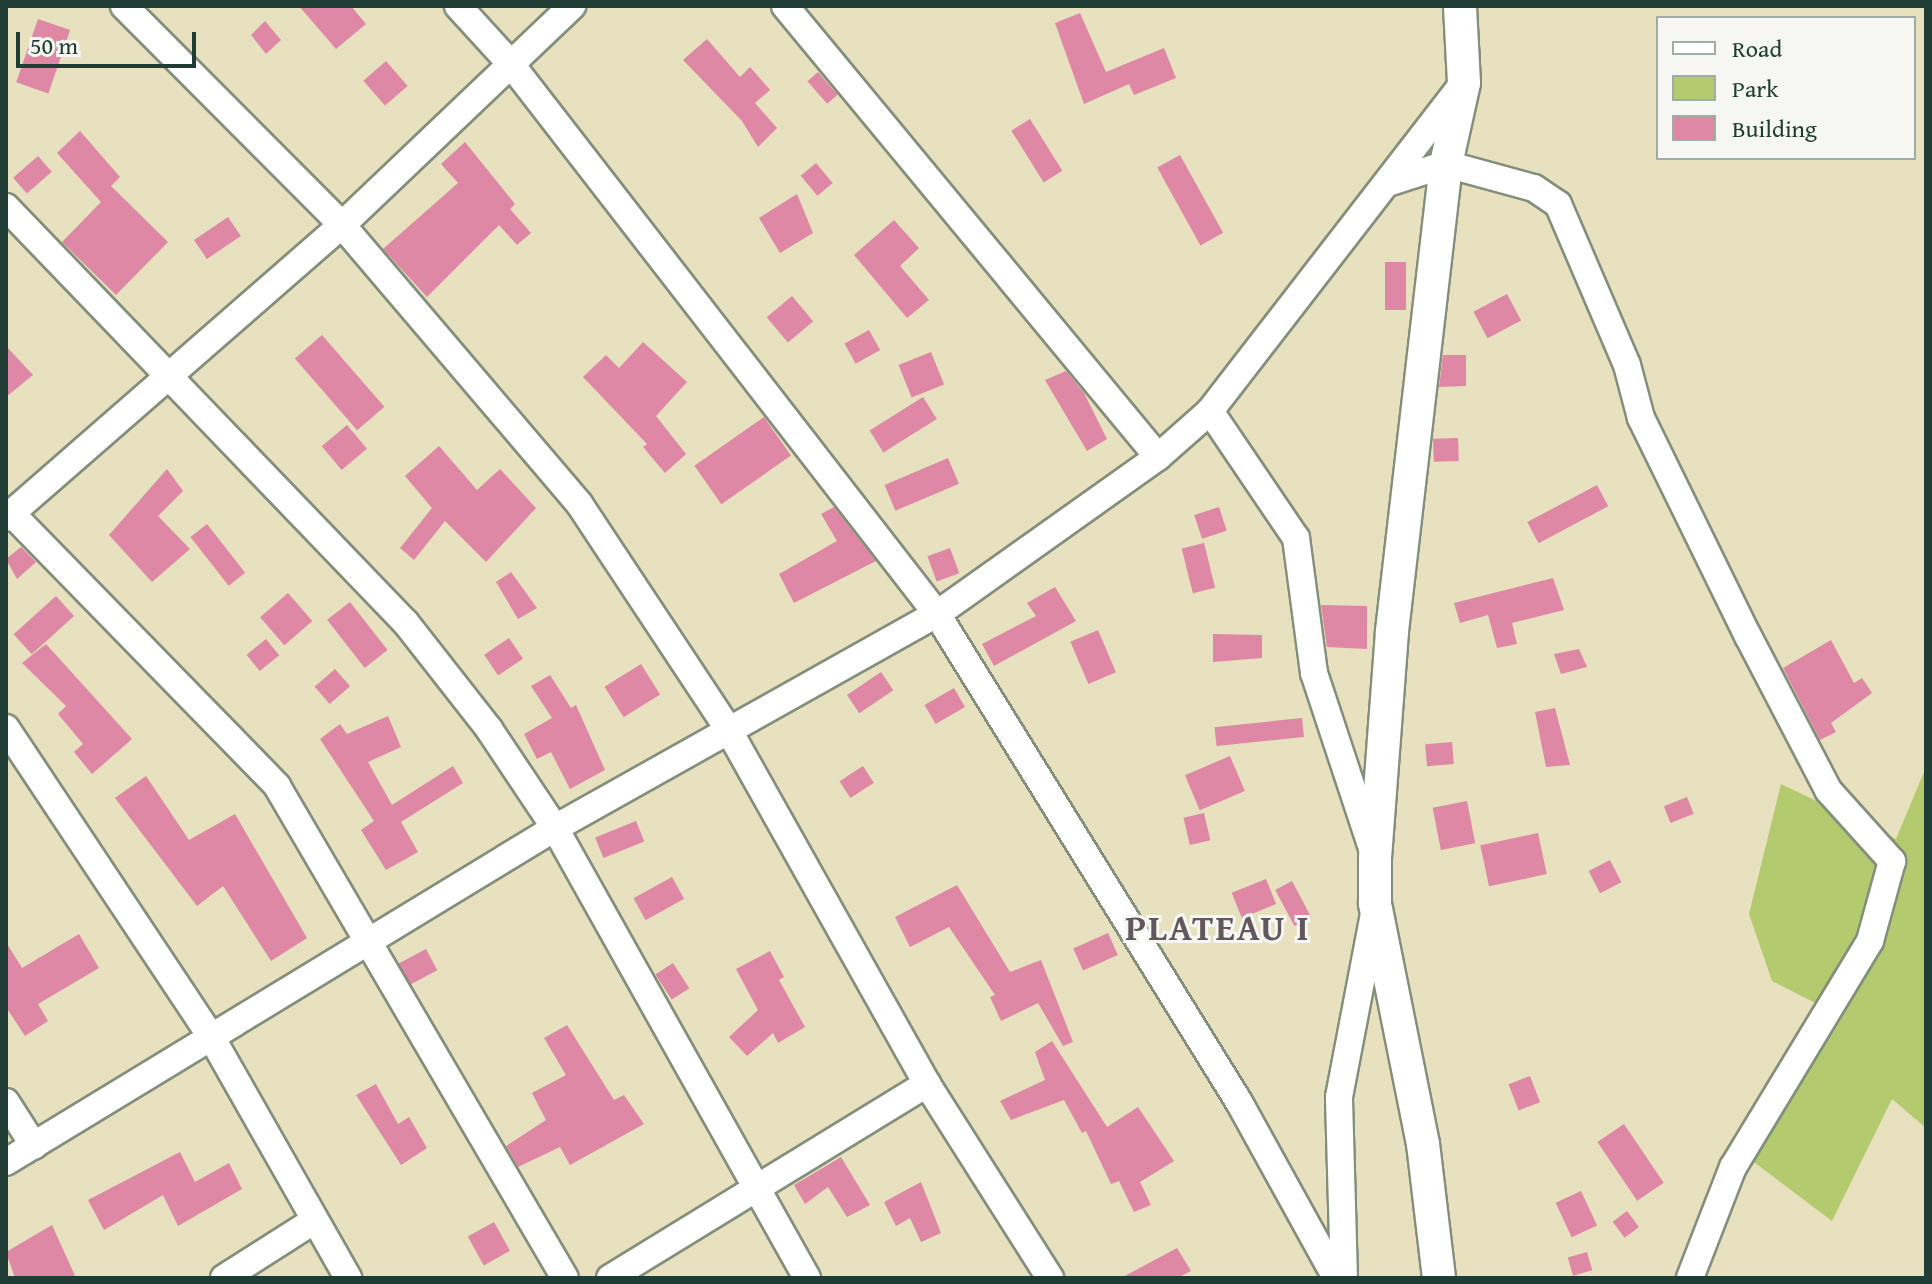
<!DOCTYPE html>
<style>
body{margin:0}
#map{position:relative;width:1932px;height:1284px;overflow:hidden;background:#e7e1bf;font-family:"Gentium Book Plus",serif}
div>[style]{position:absolute}
[style*='--x']{left:calc(var(--x)*1px);top:calc(var(--y)*1px);width:calc(var(--w)*1px);rotate:calc(var(--a)*1deg)}
.green>*{inset:0;background:#b4ca6e}
.building>*{inset:0;background:#de88a5;transform-origin:0 0}
.roads{filter:drop-shadow(2px 0 #838f7a) drop-shadow(-2px 0 #838f7a) drop-shadow(0 2px #838f7a) drop-shadow(0 -2px #838f7a)}
.minor>*{height:26px;margin:-13px;padding:0 13px;transform-origin:13px;border-radius:13px;background:#fff}
.tertiary>*{height:32px;margin:-16px;padding:0 16px;transform-origin:16px;border-radius:16px;background:#fff}
span{translate:-50% -50%;white-space:nowrap;text-align:center;line-height:1.15;-webkit-text-stroke:6px #f6f6f2;paint-order:stroke}
.district-label{font-size:36px;color:#62575c;font-weight:700;letter-spacing:2px}
.frame{position:absolute;inset:0;border:8px solid #1f3d34;pointer-events:none}
.legend{position:absolute;left:1656px;top:16px;width:260px;height:144px;box-sizing:border-box;background:#f6f6f2;border:2px solid #a0aca6;margin:0;padding:10px 14px;list-style:none;font-size:24px;color:#1f3d34}
.legend li{display:flex;align-items:center;gap:16px;height:40px}
.legend b{width:40px;border:2px solid #a0aca6}
.scale{position:absolute;left:16px;top:32px;width:180px;height:36px;box-sizing:border-box;border:4px solid #1f3d34;border-top:0;padding-left:10px;font-size:24px;line-height:28px;white-space:nowrap;color:#1f3d34;-webkit-text-stroke:6px #f6f6f2;paint-order:stroke}
</style>
<div id="map">
<div class="green">
<div style="clip-path:polygon(1926px 767px,1926px 1128px,1892px 1099px,1832px 1221px,1738px 1150px,1829px 1010px,1772px 981px,1749px 914px,1781px 784px,1896px 839px)"></div>
</div>
<div class="building">
<div style="clip-path:polygon(299px 6px,351px 6px,366px 24px,336px 49px)"></div>
<div style="clip-path:polygon(1080px 13px,1106px 72px,1164px 48px,1176px 78px,1134px 95px,1129px 84px,1084px 104px,1055px 23px)"></div>
<div style="left:38px;top:19px;width:34px;height:67px;rotate:19deg"></div>
<div style="clip-path:polygon(265px 21px,281px 40px,266px 54px,251px 35px)"></div>
<div style="clip-path:polygon(707px 39px,740px 77px,750px 67px,770px 90px,755px 103px,777px 128px,758px 147px,742px 121px,683px 60px)"></div>
<div style="left:386px;top:61px;width:33px;height:30px;rotate:49deg"></div>
<div style="left:818px;top:72px;width:30px;height:14px;rotate:49deg"></div>
<div style="left:1030px;top:119px;width:61px;height:22px;rotate:58deg"></div>
<div style="clip-path:polygon(80px 131px,120px 177px,111px 186px,168px 242px,116px 295px,62px 242px,101px 202px,57px 153px)"></div>
<div style="clip-path:polygon(465px 142px,515px 204px,510px 209px,531px 233px,517px 245px,499px 225px,427px 297px,383px 249px,458px 183px,441px 164px)"></div>
<div style="left:1180px;top:155px;width:89px;height:26px;rotate:61deg"></div>
<div style="left:38px;top:156px;width:21px;height:33px;rotate:49deg"></div>
<div style="left:816px;top:163px;width:26px;height:20px;rotate:50deg"></div>
<div style="clip-path:polygon(797px 194px,813px 233px,780px 253px,759px 218px)"></div>
<div style="left:228px;top:217px;width:23px;height:41px;rotate:56deg"></div>
<div style="clip-path:polygon(894px 220px,919px 248px,900px 266px,929px 300px,907px 318px,854px 255px)"></div>
<div style="left:1385px;top:262px;width:21px;height:48px"></div>
<div style="left:1507px;top:294px;width:30px;height:38px;rotate:62deg"></div>
<div style="left:792px;top:296px;width:33px;height:33px;rotate:50deg"></div>
<div style="left:869px;top:330px;width:23px;height:28px;rotate:61deg"></div>
<div style="left:322px;top:335px;width:95px;height:36px;rotate:49deg"></div>
<div style="clip-path:polygon(643px 342px,687px 382px,656px 416px,686px 454px,665px 473px,643px 447px,647px 444px,583px 377px,606px 355px,619px 368px)"></div>
<div style="clip-path:polygon(6px 346px,33px 375px,6px 397px)"></div>
<div style="left:931px;top:352px;width:35px;height:35px;rotate:68deg"></div>
<div style="clip-path:polygon(1443px 355px,1466px 355px,1466px 386px,1439px 387px)"></div>
<div style="clip-path:polygon(1066px 371px,1084px 393px,1107px 439px,1087px 451px,1045px 380px)"></div>
<div style="left:923px;top:397px;width:26px;height:63px;rotate:58deg"></div>
<div style="left:764px;top:417px;width:47px;height:85px;rotate:55deg"></div>
<div style="left:347px;top:425px;width:31px;height:33px;rotate:50deg"></div>
<div style="left:1458px;top:438px;width:23px;height:25px;rotate:88deg"></div>
<div style="clip-path:polygon(439px 446px,477px 490px,500px 469px,536px 508px,486px 562px,445px 521px,414px 560px,400px 548px,432px 508px,405px 476px)"></div>
<div style="left:948px;top:458px;width:28px;height:69px;rotate:67deg"></div>
<div style="clip-path:polygon(167px 469px,183px 491px,158px 516px,190px 549px,152px 582px,109px 535px)"></div>
<div style="left:1597px;top:485px;width:24px;height:79px;rotate:62deg"></div>
<div style="clip-path:polygon(834px 507px,876px 561px,794px 603px,779px 574px,837px 541px,821px 514px)"></div>
<div style="left:1219px;top:507px;width:25px;height:26px;rotate:72deg"></div>
<div style="left:207px;top:524px;width:62px;height:21px;rotate:52deg"></div>
<div style="left:1204px;top:543px;width:46px;height:23px;rotate:76deg"></div>
<div style="clip-path:polygon(21px 547px,36px 562px,17px 579px,6px 559px)"></div>
<div style="left:950px;top:548px;width:27px;height:24px;rotate:70deg"></div>
<div style="clip-path:polygon(511px 572px,537px 608px,518px 619px,496px 582px)"></div>
<div style="clip-path:polygon(1553px 578px,1564px 610px,1512px 623px,1517px 644px,1497px 648px,1488px 615px,1460px 623px,1454px 603px)"></div>
<div style="clip-path:polygon(1055px 587px,1076px 621px,994px 666px,982px 644px,1036px 616px,1027px 603px)"></div>
<div style="left:288px;top:593px;width:37px;height:37px;rotate:49deg"></div>
<div style="left:56px;top:596px;width:27px;height:57px;rotate:48deg"></div>
<div style="left:350px;top:602px;width:61px;height:29px;rotate:52deg"></div>
<div style="clip-path:polygon(1321px 605px,1367px 606px,1367px 649px,1327px 647px)"></div>
<div style="left:1098px;top:630px;width:46px;height:30px;rotate:67deg"></div>
<div style="clip-path:polygon(1213px 634px,1262px 635px,1262px 658px,1213px 662px)"></div>
<div style="left:509px;top:638px;width:25px;height:30px;rotate:56deg"></div>
<div style="left:266px;top:639px;width:21px;height:25px;rotate:51deg"></div>
<div style="clip-path:polygon(1831px 640px,1854px 683px,1862px 678px,1872px 693px,1831px 723px,1836px 732px,1820px 740px,1783px 668px)"></div>
<div style="clip-path:polygon(46px 644px,132px 739px,92px 774px,74px 752px,83px 744px,58px 714px,66px 706px,22px 663px)"></div>
<div style="clip-path:polygon(1579px 649px,1587px 667px,1561px 674px,1554px 654px)"></div>
<div style="left:641px;top:664px;width:36px;height:43px;rotate:58deg"></div>
<div style="left:335px;top:669px;width:23px;height:27px;rotate:49deg"></div>
<div style="left:881px;top:672px;width:22px;height:41px;rotate:56deg"></div>
<div style="clip-path:polygon(550px 675px,571px 708px,576px 705px,605px 770px,570px 789px,551px 752px,537px 759px,524px 734px,552px 718px,531px 686px)"></div>
<div style="left:954px;top:688px;width:22px;height:34px;rotate:60deg"></div>
<div style="clip-path:polygon(1555px 708px,1570px 765px,1546px 767px,1535px 712px)"></div>
<div style="clip-path:polygon(388px 716px,401px 747px,368px 762px,392px 805px,453px 766px,463px 783px,401px 822px,418px 852px,386px 870px,361px 830px,374px 821px,320px 739px,340px 724px,347px 734px)"></div>
<div style="left:1302px;top:718px;width:19px;height:88px;rotate:84deg"></div>
<div style="left:1452px;top:742px;width:22px;height:27px;rotate:85deg"></div>
<div style="left:1230px;top:756px;width:38px;height:49px;rotate:67deg"></div>
<div style="left:863px;top:766px;width:20px;height:28px;rotate:57deg"></div>
<div style="clip-path:polygon(146px 776px,189px 840px,235px 814px,307px 938px,271px 961px,223px 886px,197px 906px,115px 798px)"></div>
<div style="left:1687px;top:797px;width:18px;height:25px;rotate:68deg"></div>
<div style="left:1467px;top:801px;width:43px;height:35px;rotate:79deg"></div>
<div style="left:1204px;top:813px;width:28px;height:21px;rotate:77deg"></div>
<div style="left:636px;top:821px;width:22px;height:44px;rotate:68deg"></div>
<div style="left:1538px;top:833px;width:42px;height:59px;rotate:78deg"></div>
<div style="left:1610px;top:860px;width:25px;height:24px;rotate:63deg"></div>
<div style="left:672px;top:877px;width:25px;height:44px;rotate:61deg"></div>
<div style="left:1266px;top:879px;width:27px;height:37px;rotate:68deg"></div>
<div style="left:1292px;top:881px;width:41px;height:19px;rotate:62deg"></div>
<div style="clip-path:polygon(957px 885px,1010px 972px,1041px 960px,1073px 1042px,1063px 1046px,1038px 1003px,1001px 1021px,990px 997px,995px 995px,949px 927px,910px 947px,895px 917px)"></div>
<div style="left:1108px;top:933px;width:24px;height:38px;rotate:66deg"></div>
<div style="clip-path:polygon(79px 934px,99px 968px,38px 1004px,48px 1021px,25px 1036px,6px 1007px,6px 942px,22px 968px)"></div>
<div style="left:426px;top:949px;width:24px;height:31px;rotate:62deg"></div>
<div style="clip-path:polygon(770px 951px,784px 977px,779px 980px,805px 1027px,778px 1043px,773px 1033px,747px 1056px,729px 1037px,758px 1010px,736px 969px)"></div>
<div style="left:673px;top:963px;width:30px;height:21px;rotate:57deg"></div>
<div style="clip-path:polygon(567px 1025px,614px 1100px,624px 1095px,644px 1124px,570px 1165px,560px 1147px,518px 1167px,506px 1146px,546px 1120px,532px 1093px,566px 1075px,544px 1038px)"></div>
<div style="clip-path:polygon(1052px 1041px,1107px 1127px,1138px 1107px,1174px 1161px,1140px 1182px,1151px 1205px,1134px 1212px,1119px 1181px,1111px 1184px,1086px 1131px,1082px 1133px,1064px 1100px,1011px 1120px,1000px 1101px,1045px 1080px,1035px 1052px)"></div>
<div style="left:1530px;top:1076px;width:28px;height:23px;rotate:69deg"></div>
<div style="clip-path:polygon(376px 1084px,398px 1124px,409px 1117px,427px 1148px,401px 1165px,356px 1095px)"></div>
<div style="left:1624px;top:1124px;width:71px;height:32px;rotate:56deg"></div>
<div style="clip-path:polygon(180px 1152px,195px 1182px,229px 1163px,242px 1189px,178px 1226px,163px 1195px,104px 1230px,88px 1200px)"></div>
<div style="clip-path:polygon(841px 1157px,870px 1205px,847px 1217px,828px 1187px,805px 1204px,794px 1185px)"></div>
<div style="clip-path:polygon(921px 1182px,941px 1233px,921px 1242px,910px 1218px,896px 1226px,884px 1202px)"></div>
<div style="left:1581px;top:1191px;width:38px;height:28px;rotate:65deg"></div>
<div style="left:1627px;top:1211px;width:20px;height:18px;rotate:53deg"></div>
<div style="left:494px;top:1222px;width:33px;height:30px;rotate:61deg"></div>
<div style="clip-path:polygon(52px 1225px,76px 1278px,15px 1278px,6px 1252px)"></div>
<div style="clip-path:polygon(1177px 1248px,1191px 1271px,1177px 1278px,1121px 1278px)"></div>
<div style="left:1587px;top:1252px;width:19px;height:20px;rotate:74deg"></div>
</div>
<div class="roads">
<div class="minor">
<div style="--x:124;--y:6;--w:309;--a:45.1"></div>
<div style="--x:342;--y:225;--w:367;--a:49.6"></div>
<div style="--x:580;--y:505;--w:268;--a:56.5"></div>
<div style="--x:728;--y:729;--w:407;--a:60.7"></div>
<div style="--x:927;--y:1084;--w:230;--a:57.6"></div>
<div style="--x:458;--y:6;--w:77;--a:47.6"></div>
<div style="--x:510;--y:63;--w:697;--a:52.23"></div>
<div style="--x:937;--y:614;--w:574;--a:58.25"></div>
<div style="--x:1239;--y:1102;--w:201;--a:61.1"></div>
<div style="--x:785;--y:6;--w:585;--a:50.41"></div>
<div style="--x:1388;--y:183;--w:61;--a:-18.1"></div>
<div style="--x:1446;--y:164;--w:91;--a:15.3"></div>
<div style="--x:1534;--y:188;--w:29;--a:34"></div>
<div style="--x:1558;--y:204;--w:175;--a:66.8"></div>
<div style="--x:1627;--y:365;--w:55;--a:75.2"></div>
<div style="--x:1641;--y:418;--w:243;--a:63.9"></div>
<div style="--x:1748;--y:636;--w:174;--a:62.5"></div>
<div style="--x:1828;--y:790;--w:96;--a:48"></div>
<div style="--x:1892;--y:861;--w:83;--a:105.4"></div>
<div style="--x:1870;--y:941;--w:264;--a:121.2"></div>
<div style="--x:1733;--y:1167;--w:119;--a:111.2"></div>
<div style="--x:6;--y:207;--w:577;--a:46.12"></div>
<div style="--x:406;--y:623;--w:135;--a:51.9"></div>
<div style="--x:489;--y:729;--w:119;--a:56.3"></div>
<div style="--x:555;--y:828;--w:516;--a:60.75"></div>
<div style="--x:1210;--y:411;--w:153;--a:55.9"></div>
<div style="--x:1296;--y:538;--w:136;--a:82.4"></div>
<div style="--x:1314;--y:673;--w:188;--a:71.7"></div>
<div style="--x:12;--y:514;--w:380;--a:45.7"></div>
<div style="--x:277;--y:786;--w:570;--a:59.66"></div>
<div style="--x:6;--y:518;--w:446;--a:-41.1"></div>
<div style="--x:342;--y:225;--w:318;--a:-43.6"></div>
<div style="--x:6;--y:728;--w:374;--a:56.4"></div>
<div style="--x:213;--y:1040;--w:274;--a:60.4"></div>
<div style="--x:6;--y:1102;--w:52;--a:57.5"></div>
<div style="--x:6;--y:1162;--w:643;--a:-31.32"></div>
<div style="--x:555;--y:828;--w:438;--a:-29.3"></div>
<div style="--x:937;--y:614;--w:271;--a:-35.4"></div>
<div style="--x:1158;--y:457;--w:69;--a:-41.5"></div>
<div style="--x:1210;--y:411;--w:412;--a:-52.3"></div>
<div style="--x:224;--y:1278;--w:104;--a:-32.5"></div>
<div style="--x:610;--y:1278;--w:372;--a:-31.5"></div>
<div style="--x:1344;--y:1278;--w:181;--a:-91.6"></div>
<div style="--x:1339;--y:1097;--w:187;--a:-79.2"></div>
</div>
<div class="tertiary">
<div style="--x:1439;--y:1278;--w:135;--a:-96.8"></div>
<div style="--x:1423;--y:1144;--w:246;--a:-101.3"></div>
<div style="--x:1375;--y:903;--w:45;--a:-90"></div>
<div style="--x:1375;--y:858;--w:228;--a:-85.7"></div>
<div style="--x:1392;--y:631;--w:470;--a:-83.4"></div>
<div style="--x:1446;--y:164;--w:83;--a:-77.5"></div>
<div style="--x:1464;--y:83;--w:77;--a:-93"></div>
</div>
</div>
<div class="district-label">
<span style="left:1218px;top:927px">PLATEAU I</span>
</div>
<div class="frame"></div>
<ul class="legend">
<li><b style="height:10px;background:#fff"></b>Road</li>
<li><b style="height:22px;background:#b4ca6e"></b>Park</li>
<li><b style="height:22px;background:#de88a5"></b>Building</li>
</ul>
<div class="scale">50 m</div>
</div>
